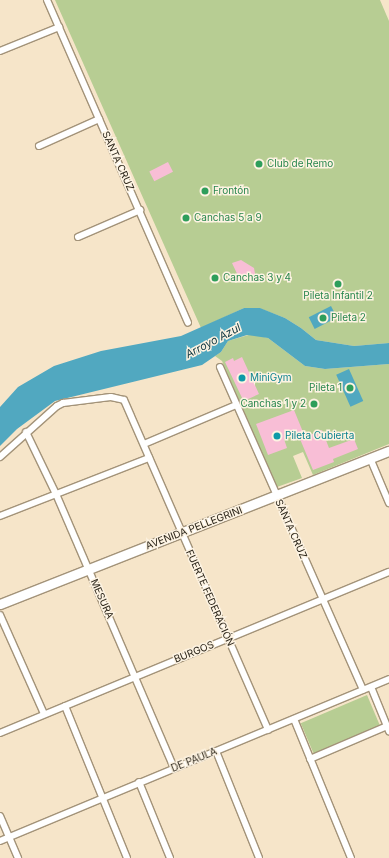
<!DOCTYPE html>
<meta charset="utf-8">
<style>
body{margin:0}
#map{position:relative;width:389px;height:858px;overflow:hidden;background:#f6e5c9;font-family:Inter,sans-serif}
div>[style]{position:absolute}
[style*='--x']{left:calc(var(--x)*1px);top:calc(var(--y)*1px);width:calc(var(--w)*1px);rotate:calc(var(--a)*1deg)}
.green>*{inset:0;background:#b7cd93;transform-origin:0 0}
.water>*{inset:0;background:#51a8c0;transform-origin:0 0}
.building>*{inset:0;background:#f8bed6;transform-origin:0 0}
.roads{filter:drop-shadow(1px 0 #a39379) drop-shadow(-1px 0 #a39379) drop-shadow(0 1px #a39379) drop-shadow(0 -1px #a39379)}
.minor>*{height:6px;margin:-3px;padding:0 3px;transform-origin:3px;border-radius:3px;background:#fff}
.secondary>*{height:9px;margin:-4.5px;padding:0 4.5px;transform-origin:4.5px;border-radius:4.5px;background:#fff}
.dots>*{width:11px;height:11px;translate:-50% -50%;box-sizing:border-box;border:2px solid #fdf3e2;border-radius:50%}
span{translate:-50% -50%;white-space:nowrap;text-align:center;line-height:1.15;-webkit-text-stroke:3px #fdf3e2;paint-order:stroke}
.street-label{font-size:10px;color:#2d271c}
.leisure-label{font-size:10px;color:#27864d}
.left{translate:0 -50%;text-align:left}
.right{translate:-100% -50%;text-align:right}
.culture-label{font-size:10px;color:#0d838f}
.water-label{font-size:11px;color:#0a343f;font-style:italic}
</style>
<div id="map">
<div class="green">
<div style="clip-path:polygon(55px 0,380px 0,389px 21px,389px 343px,354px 346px,316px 340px,301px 328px,285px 318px,259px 308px,244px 308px,201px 328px)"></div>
<div style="clip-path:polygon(252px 334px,268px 338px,305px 366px,325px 369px,389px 364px,389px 444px,313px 475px,303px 452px,293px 456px,302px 478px,277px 487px,222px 361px,215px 356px,221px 352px,228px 341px)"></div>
<div style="left:367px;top:695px;width:33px;height:72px;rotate:67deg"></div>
</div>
<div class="water">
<div style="left:331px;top:306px;width:13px;height:25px;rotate:63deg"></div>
<div style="clip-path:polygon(244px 308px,260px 308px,285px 318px,301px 328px,316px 340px,354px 346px,389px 343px,389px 364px,325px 369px,305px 366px,268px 338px,247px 335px,228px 341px,221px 352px,202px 365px,55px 401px,17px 429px,0 446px,0 407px,18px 387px,54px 366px,101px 351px,181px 336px)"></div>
<div style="left:349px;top:369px;width:35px;height:14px;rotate:66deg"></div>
</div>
<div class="building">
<div style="left:168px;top:162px;width:11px;height:21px;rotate:63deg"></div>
<div style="clip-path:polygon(241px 260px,254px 268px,256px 279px,252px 282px,244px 278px,240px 280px,232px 263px)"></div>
<div style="clip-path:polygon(242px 357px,259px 394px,246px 400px,243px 400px,225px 362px,233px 358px,234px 361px)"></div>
<div style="clip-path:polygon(294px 410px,303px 432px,284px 439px,287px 448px,268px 455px,256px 424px)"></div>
<div style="clip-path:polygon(322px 430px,329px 448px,354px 439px,358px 449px,333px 459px,334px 462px,313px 470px,300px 439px)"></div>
</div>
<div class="roads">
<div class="minor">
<div style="--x:47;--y:0;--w:352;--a:66.4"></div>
<div style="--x:0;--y:51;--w:64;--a:-22.1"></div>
<div style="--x:39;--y:146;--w:66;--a:-24.2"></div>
<div style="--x:78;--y:237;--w:68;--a:-23.5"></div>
<div style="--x:220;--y:367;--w:353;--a:66.1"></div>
<div style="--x:26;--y:432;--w:69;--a:64.2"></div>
<div style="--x:56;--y:494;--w:298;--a:66.7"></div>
<div style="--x:144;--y:444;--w:100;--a:-23"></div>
<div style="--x:0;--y:457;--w:76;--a:-41.8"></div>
<div style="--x:57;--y:406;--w:7;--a:-27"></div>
<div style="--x:63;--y:403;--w:48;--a:-7.1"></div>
<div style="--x:111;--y:397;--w:13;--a:13"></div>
<div style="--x:124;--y:400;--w:360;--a:66.4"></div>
<div style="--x:370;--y:458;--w:49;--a:67.1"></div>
<div style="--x:0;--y:516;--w:160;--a:-21.3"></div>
<div style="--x:0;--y:615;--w:108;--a:66"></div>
<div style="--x:371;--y:687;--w:48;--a:67.8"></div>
<div style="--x:65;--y:706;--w:164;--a:67.8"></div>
<div style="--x:294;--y:719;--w:150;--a:67.7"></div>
<div style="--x:0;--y:733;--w:421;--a:-22.5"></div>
<div style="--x:216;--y:751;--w:115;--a:68.1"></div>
<div style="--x:310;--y:759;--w:84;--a:-23.2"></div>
<div style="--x:139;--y:782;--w:82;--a:67.8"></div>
<div style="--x:0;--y:816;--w:46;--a:66.8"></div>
<div style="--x:0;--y:841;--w:421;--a:-22.6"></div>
</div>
<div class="secondary">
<div style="--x:0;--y:604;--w:418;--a:-21.5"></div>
</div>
</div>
<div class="dots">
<div style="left:259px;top:164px;background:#2e9e5b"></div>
<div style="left:205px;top:191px;background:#2e9e5b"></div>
<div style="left:186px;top:218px;background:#2e9e5b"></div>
<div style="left:215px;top:278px;background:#2e9e5b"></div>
<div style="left:338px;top:284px;background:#2e9e5b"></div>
<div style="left:323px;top:318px;background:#2e9e5b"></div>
<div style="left:242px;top:378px;background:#0f9aa8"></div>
<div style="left:350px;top:388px;background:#2e9e5b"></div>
<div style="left:314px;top:404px;background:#2e9e5b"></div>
<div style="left:277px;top:436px;background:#0f9aa8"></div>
</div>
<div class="street-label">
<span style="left:118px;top:161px;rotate:66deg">SANTA CRUZ</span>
<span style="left:194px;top:528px;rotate:-21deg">AVENIDA PELLEGRINI</span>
<span style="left:291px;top:529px;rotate:66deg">SANTA CRUZ</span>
<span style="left:210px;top:598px;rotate:66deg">FUERTE FEDERACIÓN</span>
<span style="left:102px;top:599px;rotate:66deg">MESURA</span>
<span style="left:194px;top:652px;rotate:-22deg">BURGOS</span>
<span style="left:194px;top:760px;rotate:-22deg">DE PAULA</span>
</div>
<div class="leisure-label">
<span class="left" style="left:267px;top:164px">Club de Remo</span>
<span class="left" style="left:213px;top:191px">Frontón</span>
<span class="left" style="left:194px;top:218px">Canchas 5 a 9</span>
<span class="left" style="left:223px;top:278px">Canchas 3 y 4</span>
<span style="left:338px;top:296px">Pileta Infantil 2</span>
<span class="left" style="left:331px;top:318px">Pileta 2</span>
<span class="right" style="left:342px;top:388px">Pileta 1</span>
<span class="right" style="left:306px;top:404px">Canchas 1 y 2</span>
</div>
<div class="culture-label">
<span class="left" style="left:250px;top:378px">MiniGym</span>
<span class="left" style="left:285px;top:436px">Pileta Cubierta</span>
</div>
<div class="water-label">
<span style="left:213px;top:341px;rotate:-28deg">Arroyo Azul</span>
</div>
</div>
